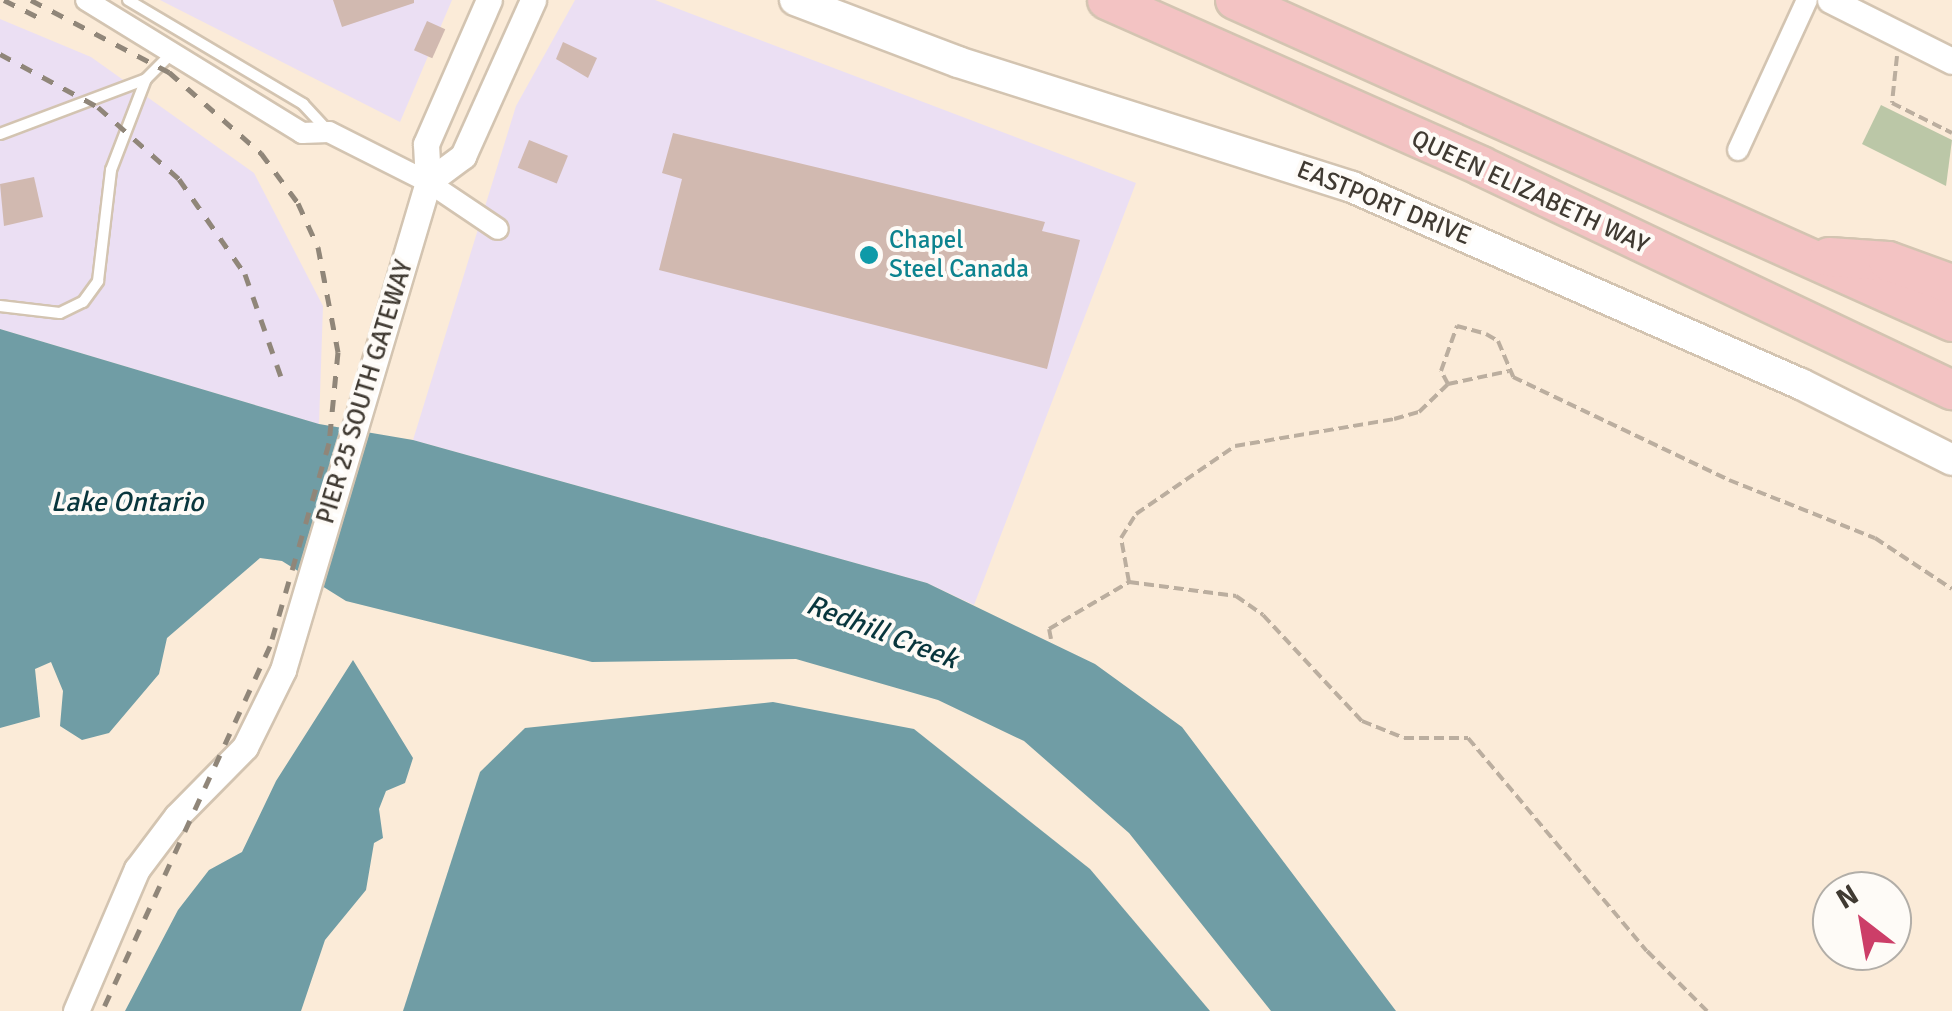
<!DOCTYPE html>
<style>
body{margin:0}
#map{position:relative;width:1952px;height:1011px;overflow:hidden;background:#fbebd8;font-family:Signika,sans-serif}
div>[style]{position:absolute}
[style*='--x']{left:calc(var(--x)*1px);top:calc(var(--y)*1px);width:calc(var(--w)*1px);rotate:calc(var(--a)*1deg)}
.industrial>*{inset:0;background:#ebdff3}
.green>*{inset:0;background:#bbc7a7}
.water>*{inset:0;background:#709da5}
.building>*{inset:0;background:#d1b9b0;transform-origin:0 0}
.path>*{height:4px;margin-top:-2px;transform-origin:0;background:repeating-linear-gradient(90deg,#bbae9f 0 10px,transparent 0 15px)}
.roads{filter:drop-shadow(2px 0 #d3c4b1) drop-shadow(-2px 0 #d3c4b1) drop-shadow(0 2px #d3c4b1) drop-shadow(0 -2px #d3c4b1)}
.service>*{height:10px;margin:-5px;padding:0 5px;transform-origin:5px;border-radius:5px;background:#fff}
.minor>*{height:20px;margin:-10px;padding:0 10px;transform-origin:10px;border-radius:10px;background:#fff}
.tertiary>*{height:25px;margin:-12.5px;padding:0 12.5px;transform-origin:12.5px;border-radius:12.5px;background:#fff}
.secondary>*{height:30px;margin:-15px;padding:0 15px;transform-origin:15px;border-radius:15px;background:#fff}
.motorway>*{height:38px;margin:-19px;padding:0 19px;transform-origin:19px;border-radius:19px;background:#f3c3c3}
.rail>*{height:5px;margin-top:-2.5px;transform-origin:0;background:repeating-linear-gradient(90deg,#908679 0 12px,transparent 0 24px)}
.dots>*{width:28px;height:28px;translate:-50% -50%;box-sizing:border-box;border:5px solid #fefbf7;border-radius:50%}
span{translate:-50% -50%;white-space:nowrap;text-align:center;line-height:1.15;-webkit-text-stroke:8px #fefbf7;paint-order:stroke}
.street-label{font-size:25px;color:#403a32}
.culture-label{font-size:25px;color:#0d838f}
.left{translate:0 -50%;text-align:left}
.water-label{font-size:28px;color:#09363d;font-style:italic}
.north{position:absolute;left:1812px;top:871px;width:100px;height:100px;box-sizing:border-box;background:#fefbf7;border:2px solid #b2aea8;border-radius:50%;rotate:329deg;font-size:28px;font-weight:700;line-height:40px;text-align:center;color:#403a32}
.north::after{content:'';display:block;margin:auto;width:35px;height:45px;background:#cc3e68;clip-path:polygon(50% 0,100% 100%,50% 72%,0 100%)}
</style>
<div id="map">
<div class="industrial">
<div style="clip-path:polygon(160px 0,452px 0,400px 122px)"></div>
<div style="clip-path:polygon(575px 0,655px 0,1136px 183px,974px 605px,927px 583px,413px 440px,516px 106px)"></div>
<div style="clip-path:polygon(0 19px,91px 57px,254px 173px,323px 306px,319px 424px,0 329px)"></div>
</div>
<div class="green">
<div style="clip-path:polygon(1881px 105px,1952px 140px,1946px 186px,1862px 144px)"></div>
</div>
<div class="water">
<div style="clip-path:polygon(0 329px,319px 424px,413px 440px,927px 583px,1095px 664px,1182px 727px,1396px 1011px,1271px 1011px,1129px 833px,1024px 741px,938px 700px,796px 659px,592px 662px,346px 601px,282px 561px,260px 558px,167px 638px,159px 674px,109px 733px,82px 740px,60px 726px,63px 691px,51px 662px,35px 669px,40px 717px,0 728px)"></div>
<div style="clip-path:polygon(353px 660px,413px 758px,405px 783px,386px 791px,379px 809px,383px 838px,374px 843px,366px 890px,325px 940px,301px 1011px,125px 1011px,178px 910px,209px 870px,242px 852px,276px 781px)"></div>
<div style="clip-path:polygon(773px 702px,914px 729px,1090px 869px,1210px 1011px,403px 1011px,480px 772px,525px 728px)"></div>
</div>
<div class="building">
<div style="clip-path:polygon(333px 0,414px 0,414px 3px,342px 27px)"></div>
<div style="left:427px;top:21px;width:20px;height:32px;rotate:24deg"></div>
<div style="clip-path:polygon(563px 42px,597px 58px,588px 78px,556px 59px)"></div>
<div style="clip-path:polygon(673px 133px,1045px 222px,1042px 231px,1080px 240px,1047px 369px,659px 270px,682px 179px,662px 173px)"></div>
<div style="left:529px;top:140px;width:42px;height:30px;rotate:22deg"></div>
<div style="clip-path:polygon(34px 177px,43px 217px,4px 226px,0 184px)"></div>
</div>
<div class="path">
<div style="--x:1897;--y:56;--w:47;--a:96.1"></div>
<div style="--x:1892;--y:103;--w:67;--a:26.6"></div>
<div style="--x:1448;--y:384;--w:15;--a:-118"></div>
<div style="--x:1441;--y:371;--w:48;--a:-70.4"></div>
<div style="--x:1457;--y:326;--w:30;--a:15"></div>
<div style="--x:1486;--y:334;--w:14;--a:30"></div>
<div style="--x:1498;--y:341;--w:39;--a:67"></div>
<div style="--x:1513;--y:377;--w:239;--a:25.5"></div>
<div style="--x:1729;--y:480;--w:157;--a:21.7"></div>
<div style="--x:1875;--y:538;--w:92;--a:33.5"></div>
<div style="--x:1129;--y:582;--w:45;--a:-100.3"></div>
<div style="--x:1121;--y:538;--w:28;--a:-58"></div>
<div style="--x:1136;--y:514;--w:120;--a:-34.5"></div>
<div style="--x:1235;--y:446;--w:161;--a:-9.6"></div>
<div style="--x:1394;--y:419;--w:26;--a:-16"></div>
<div style="--x:1419;--y:412;--w:40;--a:-44"></div>
<div style="--x:1448;--y:384;--w:62;--a:-12"></div>
<div style="--x:1051;--y:639;--w:10;--a:-101"></div>
<div style="--x:1049;--y:629;--w:93;--a:-30.4"></div>
<div style="--x:1129;--y:582;--w:108;--a:7.5"></div>
<div style="--x:1236;--y:596;--w:33;--a:35"></div>
<div style="--x:1263;--y:615;--w:145;--a:47"></div>
<div style="--x:1362;--y:721;--w:45;--a:22"></div>
<div style="--x:1404;--y:738;--w:64;--a:0"></div>
<div style="--x:1468;--y:738;--w:278;--a:50"></div>
<div style="--x:1647;--y:951;--w:85;--a:45"></div>
</div>
<div class="roads">
<div class="service">
<div style="--x:128;--y:0;--w:204;--a:30.7"></div>
<div style="--x:303;--y:104;--w:37;--a:47"></div>
<div style="--x:0;--y:134;--w:156;--a:-20.6"></div>
<div style="--x:146;--y:79;--w:38;--a:-45"></div>
<div style="--x:0;--y:306;--w:60;--a:6.7"></div>
<div style="--x:60;--y:313;--w:25;--a:-26"></div>
<div style="--x:83;--y:302;--w:26;--a:-54"></div>
<div style="--x:98;--y:281;--w:112;--a:-83.3"></div>
<div style="--x:111;--y:170;--w:97;--a:-69"></div>
</div>
<div class="minor">
<div style="--x:86;--y:0;--w:254;--a:31.6"></div>
<div style="--x:302;--y:133;--w:27;--a:-2"></div>
<div style="--x:329;--y:132;--w:111;--a:26.8"></div>
<div style="--x:428;--y:182;--w:84;--a:33.9"></div>
<div style="--x:1738;--y:150;--w:165;--a:-65.3"></div>
</div>
<div class="tertiary">
<div style="--x:1830;--y:0;--w:136;--a:26.6"></div>
<div style="--x:428;--y:182;--w:44;--a:-36.6"></div>
<div style="--x:463;--y:156;--w:171;--a:-65.8"></div>
<div style="--x:76;--y:1011;--w:155;--a:-66.8"></div>
<div style="--x:137;--y:869;--w:66;--a:-53"></div>
<div style="--x:177;--y:816;--w:97;--a:-45.4"></div>
<div style="--x:245;--y:747;--w:86;--a:-63.7"></div>
<div style="--x:283;--y:670;--w:509;--a:-73.45"></div>
<div style="--x:428;--y:182;--w:38;--a:-93"></div>
<div style="--x:426;--y:144;--w:157;--a:-66.4"></div>
</div>
<div class="secondary">
<div style="--x:795;--y:0;--w:174;--a:20.8"></div>
<div style="--x:958;--y:62;--w:413;--a:17.6"></div>
<div style="--x:1352;--y:187;--w:490;--a:23.7"></div>
<div style="--x:1801;--y:384;--w:169;--a:26.7"></div>
</div>
<div class="motorway">
<div style="--x:1107;--y:0;--w:409;--a:23.9"></div>
<div style="--x:1481;--y:166;--w:522;--a:25.44"></div>
<div style="--x:1235;--y:0;--w:786;--a:24.18"></div>
<div style="--x:1829;--y:257;--w:59;--a:3.9"></div>
<div style="--x:1888;--y:261;--w:68;--a:19.8"></div>
</div>
</div>
<div class="rail">
<div style="--x:4;--y:0;--w:40;--a:26.6"></div>
<div style="--x:31;--y:0;--w:156;--a:27.6"></div>
<div style="--x:169;--y:72;--w:123;--a:41.4"></div>
<div style="--x:261;--y:153;--w:62;--a:53.5"></div>
<div style="--x:298;--y:203;--w:48;--a:65.6"></div>
<div style="--x:318;--y:247;--w:107;--a:79.2"></div>
<div style="--x:338;--y:352;--w:91;--a:95.6"></div>
<div style="--x:329;--y:443;--w:211;--a:106.2"></div>
<div style="--x:270;--y:646;--w:402;--a:114.7"></div>
<div style="--x:0;--y:54;--w:111;--a:28.4"></div>
<div style="--x:98;--y:107;--w:108;--a:41.6"></div>
<div style="--x:179;--y:179;--w:116;--a:55.2"></div>
<div style="--x:245;--y:274;--w:109;--a:70.7"></div>
</div>
<div class="dots">
<div style="left:869px;top:255px;background:#0f9aa8"></div>
</div>
<div class="street-label">
<span style="left:1530px;top:192px;rotate:25deg">QUEEN ELIZABETH WAY</span>
<span style="left:1384px;top:203px;rotate:22deg">EASTPORT DRIVE</span>
<span style="left:365px;top:392px;rotate:-73deg">PIER 25 SOUTH GATEWAY</span>
</div>
<div class="culture-label">
<span class="left" style="left:889px;top:255px">Chapel<br>Steel Canada</span>
</div>
<div class="water-label">
<span style="left:127px;top:502px">Lake Ontario</span>
<span style="left:882px;top:632px;rotate:21deg">Redhill Creek</span>
</div>
<div class="north">N</div>
</div>
